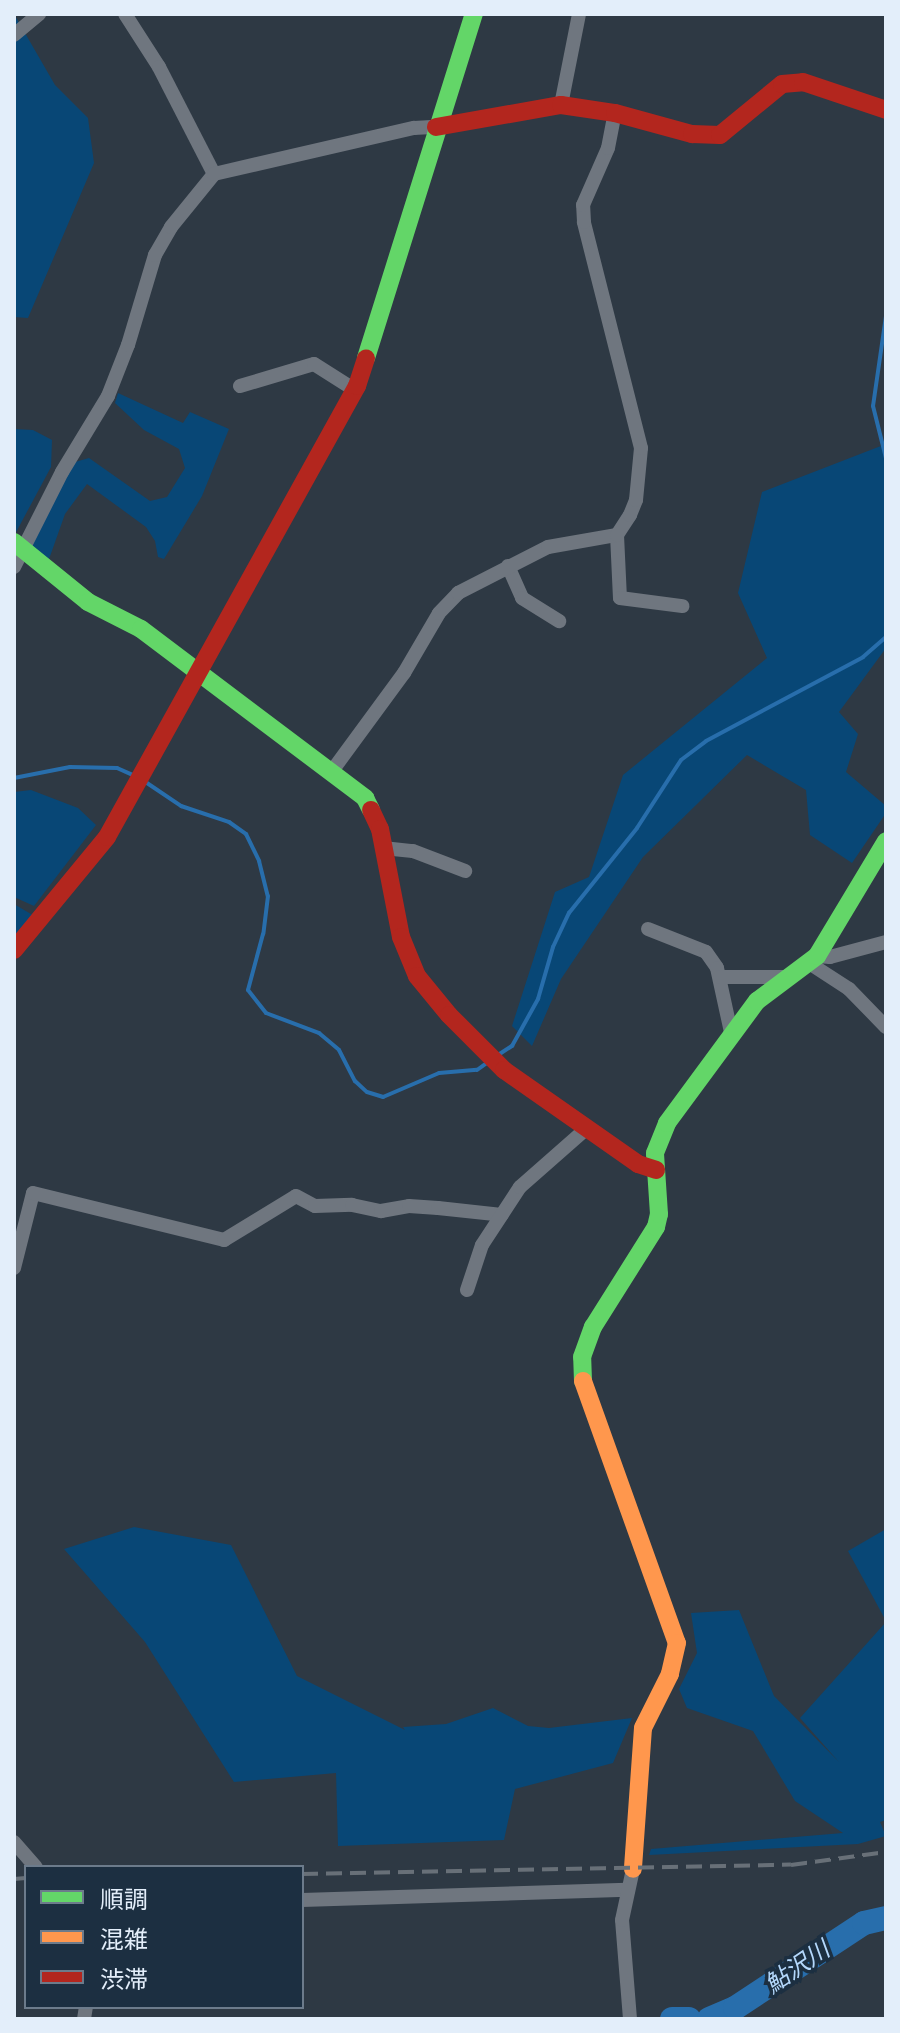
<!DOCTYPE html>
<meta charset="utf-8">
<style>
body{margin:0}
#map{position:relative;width:900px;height:2033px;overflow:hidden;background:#2e3944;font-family:Inter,"Noto Sans JP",sans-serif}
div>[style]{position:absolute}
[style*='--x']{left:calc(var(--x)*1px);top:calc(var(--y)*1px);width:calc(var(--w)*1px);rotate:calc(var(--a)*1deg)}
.green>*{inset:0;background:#084776}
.stream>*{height:4px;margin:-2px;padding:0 2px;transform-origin:2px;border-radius:2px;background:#286eac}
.river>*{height:24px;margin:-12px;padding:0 12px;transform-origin:12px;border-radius:12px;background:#286eac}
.street>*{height:14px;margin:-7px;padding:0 7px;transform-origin:7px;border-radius:7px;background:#6f767f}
.fast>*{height:18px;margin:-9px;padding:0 9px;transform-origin:9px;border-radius:9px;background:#63d668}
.slow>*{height:18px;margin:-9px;padding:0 9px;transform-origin:9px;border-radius:9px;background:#ff974d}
.jam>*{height:18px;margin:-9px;padding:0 9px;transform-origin:9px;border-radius:9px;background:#b3261e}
.rail>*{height:4px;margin-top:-2px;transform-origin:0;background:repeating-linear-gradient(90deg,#687078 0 16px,transparent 0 24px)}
span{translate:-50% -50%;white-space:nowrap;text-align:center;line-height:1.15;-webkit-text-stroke:7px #1c2f41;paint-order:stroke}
.water-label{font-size:24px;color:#b4d8fc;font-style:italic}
.frame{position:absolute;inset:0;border:16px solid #e3eefa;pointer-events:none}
.legend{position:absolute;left:24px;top:1865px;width:280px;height:144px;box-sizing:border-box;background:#1c2f41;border:2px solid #6c7b8b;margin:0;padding:10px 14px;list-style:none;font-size:24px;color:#e3eefa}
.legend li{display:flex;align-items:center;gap:16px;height:40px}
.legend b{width:40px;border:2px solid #6c7b8b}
</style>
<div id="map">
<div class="green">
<div style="clip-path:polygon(14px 14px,55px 85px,88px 118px,94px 163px,28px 318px,14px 317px)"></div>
<div style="clip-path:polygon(118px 393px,183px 423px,190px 412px,229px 429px,202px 496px,164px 559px,158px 557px,155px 541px,146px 527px,87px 484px,65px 514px,48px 562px,26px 541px,75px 462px,89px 458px,150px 501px,167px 497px,185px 468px,179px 449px,144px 430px,115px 403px)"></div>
<div style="clip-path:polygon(14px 429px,33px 430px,52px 440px,51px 467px,14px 536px)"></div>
<div style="clip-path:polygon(886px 444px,886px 648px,839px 712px,858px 734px,846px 772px,886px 806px,886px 813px,852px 863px,810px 835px,806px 790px,747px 755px,643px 857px,561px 979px,532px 1046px,512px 1026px,555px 892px,589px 877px,623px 775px,767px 658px,738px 593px,762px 492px)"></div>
<div style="clip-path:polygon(31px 790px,78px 808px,96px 825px,34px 906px,14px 897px,14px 792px)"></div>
<div style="clip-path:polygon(14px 904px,36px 917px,14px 944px)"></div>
<div style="clip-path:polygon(134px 1527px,231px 1545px,297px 1676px,405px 1730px,403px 1727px,446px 1724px,493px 1708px,528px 1726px,549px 1728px,632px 1718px,613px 1763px,515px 1789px,504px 1840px,338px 1846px,336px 1773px,234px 1782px,145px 1642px,64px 1549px)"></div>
<div style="clip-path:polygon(886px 1529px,886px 1621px,848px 1551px)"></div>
<div style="clip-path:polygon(739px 1610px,774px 1696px,839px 1762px,800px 1718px,886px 1622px,886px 1820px,880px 1822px,886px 1836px,858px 1844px,649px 1855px,651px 1849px,843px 1833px,795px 1801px,753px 1731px,687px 1708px,679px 1689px,697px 1653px,691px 1613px)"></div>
</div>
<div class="stream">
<div style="--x:886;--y:316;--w:91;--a:98.2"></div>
<div style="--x:873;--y:406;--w:54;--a:76"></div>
<div style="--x:14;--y:778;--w:57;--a:-11.1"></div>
<div style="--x:70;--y:767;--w:47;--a:1.2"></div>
<div style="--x:117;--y:768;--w:17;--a:24"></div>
<div style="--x:144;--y:781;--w:45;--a:34"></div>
<div style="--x:181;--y:806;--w:51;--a:18.4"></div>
<div style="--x:229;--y:822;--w:21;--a:35"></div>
<div style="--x:246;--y:834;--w:30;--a:64"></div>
<div style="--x:259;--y:861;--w:36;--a:76"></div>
<div style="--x:268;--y:896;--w:38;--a:97"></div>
<div style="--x:263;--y:934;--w:58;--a:105"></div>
<div style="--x:248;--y:990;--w:29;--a:52"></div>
<div style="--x:266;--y:1013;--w:57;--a:20.7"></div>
<div style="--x:319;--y:1033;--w:26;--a:40"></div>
<div style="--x:339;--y:1050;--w:35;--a:63"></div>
<div style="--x:355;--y:1081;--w:16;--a:43"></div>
<div style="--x:367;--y:1092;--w:17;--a:17"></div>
<div style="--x:383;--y:1097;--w:61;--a:-23.2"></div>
<div style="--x:439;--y:1073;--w:38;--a:-5"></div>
<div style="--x:477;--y:1070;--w:14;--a:-36"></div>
<div style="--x:498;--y:1055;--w:17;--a:-33"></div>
<div style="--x:512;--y:1046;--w:54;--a:-61"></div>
<div style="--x:538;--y:999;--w:54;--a:-73.9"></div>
<div style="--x:553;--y:947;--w:38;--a:-65"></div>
<div style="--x:569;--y:913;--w:109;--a:-51.3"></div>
<div style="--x:637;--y:828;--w:81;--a:-57.1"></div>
<div style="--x:681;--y:760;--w:31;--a:-37"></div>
<div style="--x:706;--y:741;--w:178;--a:-28.1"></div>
<div style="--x:863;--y:657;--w:30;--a:-41"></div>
</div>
<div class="river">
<div style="--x:672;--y:2019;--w:17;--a:0"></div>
<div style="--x:709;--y:2019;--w:28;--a:-23"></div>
<div style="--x:735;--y:2008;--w:154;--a:-33.4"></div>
<div style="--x:864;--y:1923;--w:23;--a:-13"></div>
</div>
<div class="street">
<div style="--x:125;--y:14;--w:63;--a:57.3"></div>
<div style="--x:159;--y:67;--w:120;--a:62.8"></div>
<div style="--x:14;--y:35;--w:33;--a:-40"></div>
<div style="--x:561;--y:105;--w:93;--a:-78.8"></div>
<div style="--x:240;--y:386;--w:77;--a:-16.6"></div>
<div style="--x:314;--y:364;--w:49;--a:32.4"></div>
<div style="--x:617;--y:535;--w:63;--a:87.3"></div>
<div style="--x:620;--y:598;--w:63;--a:7.4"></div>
<div style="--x:508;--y:566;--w:35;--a:66"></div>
<div style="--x:522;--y:598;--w:44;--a:31.9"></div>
<div style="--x:14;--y:567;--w:106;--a:-63.2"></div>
<div style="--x:62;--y:472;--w:89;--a:-58.8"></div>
<div style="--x:108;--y:396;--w:55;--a:-68.6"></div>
<div style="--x:128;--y:345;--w:94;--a:-73.3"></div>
<div style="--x:155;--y:255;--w:32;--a:-60"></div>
<div style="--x:171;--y:227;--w:68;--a:-50.9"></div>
<div style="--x:214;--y:174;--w:205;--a:-13"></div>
<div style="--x:414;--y:128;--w:22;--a:-3"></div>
<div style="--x:332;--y:771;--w:122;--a:-53.7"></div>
<div style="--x:404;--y:673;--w:69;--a:-59.7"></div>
<div style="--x:439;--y:613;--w:28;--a:-46"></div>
<div style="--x:458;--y:593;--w:101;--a:-27.1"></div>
<div style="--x:548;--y:547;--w:70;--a:-9.9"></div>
<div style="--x:617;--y:535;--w:24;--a:-57"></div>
<div style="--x:630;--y:515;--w:16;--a:-68"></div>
<div style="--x:636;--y:500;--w:52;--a:-84.5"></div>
<div style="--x:641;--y:448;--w:233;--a:-104.2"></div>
<div style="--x:584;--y:222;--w:17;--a:-93"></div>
<div style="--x:583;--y:205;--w:62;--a:-66.3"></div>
<div style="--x:608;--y:148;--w:36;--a:-79"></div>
<div style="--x:383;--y:848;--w:30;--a:6"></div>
<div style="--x:413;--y:851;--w:56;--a:21"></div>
<div style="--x:648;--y:929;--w:62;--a:21.6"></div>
<div style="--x:706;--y:952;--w:19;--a:55"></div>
<div style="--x:717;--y:968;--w:66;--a:77.7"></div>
<div style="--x:817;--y:956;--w:13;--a:4"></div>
<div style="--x:830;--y:957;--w:58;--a:-15"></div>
<div style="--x:809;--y:963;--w:48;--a:33"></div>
<div style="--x:849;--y:989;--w:53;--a:45.8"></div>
<div style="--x:720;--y:977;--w:67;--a:0"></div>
<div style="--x:14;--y:1268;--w:77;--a:-75.8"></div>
<div style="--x:33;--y:1193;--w:197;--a:13.8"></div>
<div style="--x:224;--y:1240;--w:84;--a:-31.4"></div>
<div style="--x:296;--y:1196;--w:21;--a:28"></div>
<div style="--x:315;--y:1206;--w:37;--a:-2"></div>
<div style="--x:352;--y:1205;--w:30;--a:12"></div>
<div style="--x:381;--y:1211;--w:28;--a:-10"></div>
<div style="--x:409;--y:1206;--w:29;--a:4"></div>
<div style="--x:438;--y:1208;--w:64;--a:6.2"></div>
<div style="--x:467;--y:1290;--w:47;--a:-71.6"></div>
<div style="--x:482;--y:1245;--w:69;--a:-56.8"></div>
<div style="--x:520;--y:1187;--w:89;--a:-41.4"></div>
<div style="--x:14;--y:1842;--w:33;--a:49"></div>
<div style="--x:302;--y:1900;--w:325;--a:-1.8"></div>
<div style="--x:84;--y:2019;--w:12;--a:-81"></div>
<div style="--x:630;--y:2019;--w:99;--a:-94.6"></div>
<div style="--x:622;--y:1920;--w:52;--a:-77.8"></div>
</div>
<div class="fast">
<div style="--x:366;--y:358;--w:361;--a:-72.6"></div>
<div style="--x:14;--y:542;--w:95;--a:39"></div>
<div style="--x:88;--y:602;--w:59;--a:27"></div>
<div style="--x:141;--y:629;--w:281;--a:37"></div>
<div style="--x:365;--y:798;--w:13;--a:63"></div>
<div style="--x:583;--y:1381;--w:24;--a:-92"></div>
<div style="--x:582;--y:1357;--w:32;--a:-70"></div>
<div style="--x:593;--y:1327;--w:118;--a:-57.8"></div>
<div style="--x:656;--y:1227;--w:13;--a:-77"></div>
<div style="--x:659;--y:1214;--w:61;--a:-93.8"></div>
<div style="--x:655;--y:1153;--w:32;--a:-68"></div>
<div style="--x:667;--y:1123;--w:152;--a:-53.6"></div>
<div style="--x:757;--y:1001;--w:75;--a:-36.9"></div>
<div style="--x:817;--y:956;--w:134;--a:-59"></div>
</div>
<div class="slow">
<div style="--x:583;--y:1381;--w:278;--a:70.3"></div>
<div style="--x:677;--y:1643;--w:32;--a:103"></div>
<div style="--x:670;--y:1674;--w:60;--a:116.6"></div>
<div style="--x:643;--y:1728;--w:141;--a:94.1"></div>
</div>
<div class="jam">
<div style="--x:436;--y:127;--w:127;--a:-10"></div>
<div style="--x:561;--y:105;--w:55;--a:8.4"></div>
<div style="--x:615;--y:113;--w:80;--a:15.3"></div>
<div style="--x:692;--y:134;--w:28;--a:2"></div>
<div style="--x:720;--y:135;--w:80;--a:-39.4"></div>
<div style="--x:782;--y:84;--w:21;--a:-5"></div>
<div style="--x:803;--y:82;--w:88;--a:18.6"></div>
<div style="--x:371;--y:810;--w:21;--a:65"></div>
<div style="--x:380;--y:829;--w:110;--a:79"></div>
<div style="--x:401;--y:937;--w:42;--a:67.7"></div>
<div style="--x:417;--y:976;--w:50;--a:50.6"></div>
<div style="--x:449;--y:1015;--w:78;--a:45"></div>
<div style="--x:504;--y:1070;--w:164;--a:35"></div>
<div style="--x:638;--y:1164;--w:19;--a:18"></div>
<div style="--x:14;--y:950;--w:146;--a:-50.5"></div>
<div style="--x:107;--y:837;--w:516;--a:-61"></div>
<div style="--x:357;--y:386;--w:29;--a:-72"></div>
</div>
<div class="rail">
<div style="--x:302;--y:1874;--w:489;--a:-1.1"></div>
<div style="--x:791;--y:1865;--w:96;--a:-7.8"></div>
<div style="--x:14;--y:1879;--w:12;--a:-5"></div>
</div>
<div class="water-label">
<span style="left:797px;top:1967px;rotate:-34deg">鮎沢川</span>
</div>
<div class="frame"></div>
<ul class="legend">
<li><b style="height:10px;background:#63d668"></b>順調</li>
<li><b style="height:10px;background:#ff974d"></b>混雑</li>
<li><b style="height:10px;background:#b3261e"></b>渋滞</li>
</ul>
</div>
